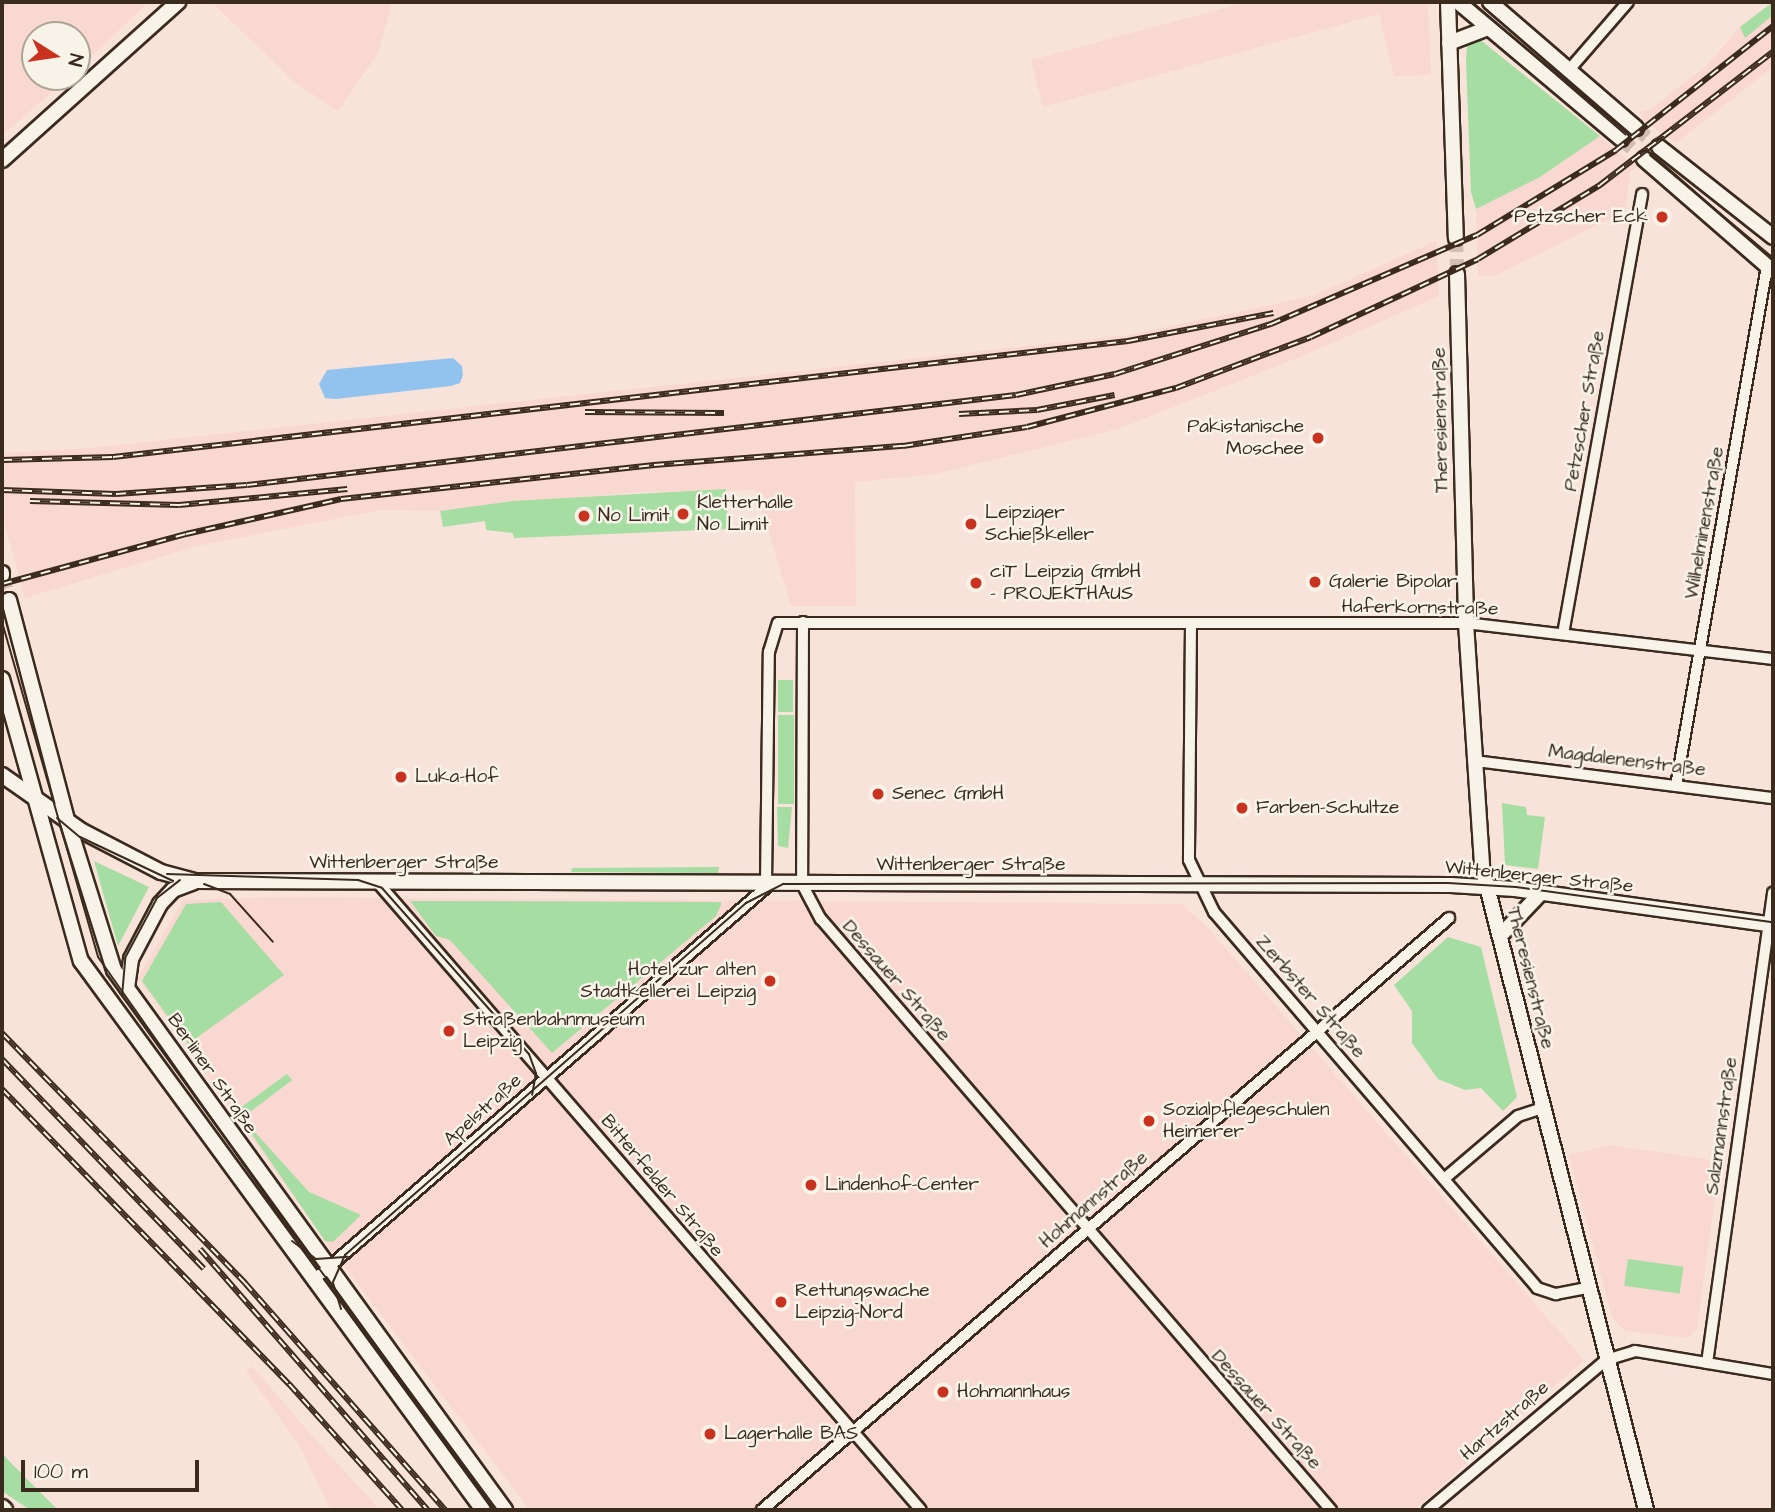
<!DOCTYPE html>
<meta charset="utf-8">
<style>
body{margin:0}
#map{position:relative;width:1775px;height:1512px;overflow:hidden;background:#f8e3da;font-family:"Architects Daughter",sans-serif}
div>[style]{position:absolute}
[style*='--x']{left:calc(var(--x)*1px);top:calc(var(--y)*1px);width:calc(var(--w)*1px);rotate:calc(var(--a)*1deg)}
.built>*{inset:0;background:#f9d8d1}
.green>*{inset:0;background:#a5dda2;transform-origin:0 0}
.water>*{inset:0;background:#92c3ee}
.secondary-tunnel>*{height:14px;margin-top:-7px;transform-origin:0;background:repeating-linear-gradient(90deg,#d2beb4 0 14px,transparent 0 21px)}
.roads{filter:drop-shadow(2px 0 #3b2a1e) drop-shadow(-2px 0 #3b2a1e) drop-shadow(0 2px #3b2a1e) drop-shadow(0 -2px #3b2a1e)}
.street>*{height:10px;margin:-5px;padding:0 5px;transform-origin:5px;border-radius:5px;background:#f7f3e8}
.secondary>*{height:14px;margin:-7px;padding:0 7px;transform-origin:7px;border-radius:7px;background:#f7f3e8}
.primary>*{height:16px;margin:-8px;padding:0 8px;transform-origin:8px;border-radius:8px;background:#f7f3e8}
.tram>*{height:2px;margin:-1px;padding:0 1px;transform-origin:1px;border-radius:1px;background:#3b2a1e}
.rail>*{height:6px;margin-top:-3px;transform-origin:0;background:repeating-linear-gradient(90deg,#f7f3e8 0 10px,#3b2a1e 0 20px);box-sizing:border-box;border-block:2px solid #3b2a1e}
.dots>*{width:19px;height:19px;translate:-50% -50%;box-sizing:border-box;border:4px solid #f7f3e8;border-radius:50%}
span{translate:-50% -50%;white-space:nowrap;text-align:center;line-height:1.15;-webkit-text-stroke:5px #f7f3e8;paint-order:stroke}
.poi-label{font-size:19px;color:#3b2a1e}
.right{translate:-100% -50%;text-align:right}
.left{translate:0 -50%;text-align:left}
.street-label{font-size:19px;color:#3b2a1e}
.frame{position:absolute;inset:0;border:4px solid #3b2a1e;pointer-events:none}
.north{position:absolute;left:21px;top:21px;width:70px;height:70px;box-sizing:border-box;background:#f7f3e8;border:2px solid #aca397;border-radius:50%;rotate:102deg;font-size:19px;font-weight:700;line-height:28px;text-align:center;color:#3b2a1e}
.north::after{content:'';display:block;margin:auto;width:24px;height:32px;background:#c8321e;clip-path:polygon(50% 0,100% 100%,50% 72%,0 100%)}
.scale{position:absolute;left:21px;top:1460px;width:178px;height:32px;box-sizing:border-box;border:4px solid #3b2a1e;border-top:0;padding-left:9px;font-size:21px;line-height:24px;white-space:nowrap;color:#3b2a1e;-webkit-text-stroke:5px #f7f3e8;paint-order:stroke}
</style>
<div id="map">
<div class="built">
<div style="clip-path:polygon(2px 2px,149px 2px,77px 70px,77px 35px,35px 35px,35px 77px,69px 77px,2px 136px)"></div>
<div style="clip-path:polygon(211px 2px,392px 2px,378px 53px,338px 111px,297px 84px)"></div>
<div style="clip-path:polygon(1247px 2px,1428px 2px,1431px 75px,1394px 76px,1379px 14px,1043px 107px,1031px 60px)"></div>
<div style="clip-path:polygon(1773px 2px,1773px 67px,1676px 143px,1643px 120px,1640px 112px,1651px 109px,1707px 65px,1740px 27px)"></div>
<div style="clip-path:polygon(1600px 136px,1637px 167px,1630px 172px,1626px 211px,1492px 277px,1478px 275px,1476px 209px,1540px 177px)"></div>
<div style="clip-path:polygon(1436px 241px,1439px 296px,1300px 357px,1118px 429px,935px 474px,855px 482px,856px 606px,791px 606px,756px 490px,638px 492px,440px 511px,381px 510px,197px 546px,25px 598px,2px 513px,2px 453px,91px 448px,1128px 335px,1312px 296px)"></div>
<div style="clip-path:polygon(280px 897px,1182px 904px,1208px 928px,1584px 1360px,1414px 1510px,530px 1510px,325px 1241px,138px 978px,183px 900px)"></div>
<div style="clip-path:polygon(1609px 1145px,1720px 1161px,1697px 1329px,1688px 1338px,1625px 1331px,1612px 1317px,1569px 1155px)"></div>
<div style="clip-path:polygon(252px 1366px,314px 1438px,380px 1510px,331px 1510px,299px 1445px,246px 1371px)"></div>
</div>
<div class="green">
<div style="clip-path:polygon(1773px 2px,1773px 15px,1745px 38px,1740px 27px)"></div>
<div style="clip-path:polygon(1478px 38px,1600px 136px,1540px 177px,1476px 209px,1471px 192px,1466px 61px,1467px 46px)"></div>
<div style="clip-path:polygon(726px 489px,728px 529px,514px 538px,513px 533px,486px 530px,485px 521px,443px 527px,440px 511px,513px 501px)"></div>
<div style="left:778px;top:680px;width:15px;height:32px"></div>
<div style="left:778px;top:715px;width:16px;height:89px"></div>
<div style="clip-path:polygon(1502px 803px,1526px 807px,1527px 815px,1545px 817px,1538px 869px,1505px 865px)"></div>
<div style="clip-path:polygon(777px 807px,792px 807px,788px 848px,778px 846px)"></div>
<div style="clip-path:polygon(94px 861px,149px 887px,118px 946px)"></div>
<div style="clip-path:polygon(719px 867px,718px 873px,571px 872px,572px 868px)"></div>
<div style="clip-path:polygon(410px 901px,721px 902px,721px 905px,716px 916px,552px 1053px,450px 940px,436px 936px)"></div>
<div style="clip-path:polygon(221px 902px,284px 975px,188px 1044px,142px 981px,186px 904px)"></div>
<div style="clip-path:polygon(1448px 937px,1481px 947px,1517px 1097px,1503px 1111px,1481px 1088px,1465px 1090px,1438px 1079px,1412px 1043px,1412px 1011px,1394px 985px)"></div>
<div style="clip-path:polygon(287px 1074px,292px 1080px,242px 1118px,309px 1192px,361px 1215px,333px 1242px,325px 1241px,236px 1111px)"></div>
<div style="left:1628px;top:1259px;width:56px;height:27px;rotate:8deg"></div>
<div style="clip-path:polygon(2px 1453px,9px 1461px,58px 1510px,30px 1510px,2px 1491px)"></div>
</div>
<div class="water">
<div style="clip-path:polygon(453px 358px,462px 366px,463px 375px,460px 383px,451px 386px,336px 399px,325px 398px,319px 384px,327px 370px)"></div>
</div>
<div class="secondary-tunnel">
<div style="--x:1636;--y:128;--w:30;--a:40"></div>
<div style="--x:1621;--y:139;--w:30;--a:41"></div>
<div style="--x:1456;--y:238;--w:36;--a:88"></div>
<div style="--x:2;--y:575;--w:26;--a:74"></div>
</div>
<div class="roads">
<div class="street">
<div style="--x:1569;--y:70;--w:90;--a:-49.1"></div>
<div style="--x:803;--y:622;--w:262;--a:90.2"></div>
<div style="--x:802;--y:884;--w:40;--a:62"></div>
<div style="--x:821;--y:919;--w:781;--a:49.21"></div>
<div style="--x:1191;--y:624;--w:236;--a:90.5"></div>
<div style="--x:1189;--y:860;--w:58;--a:64.3"></div>
<div style="--x:1214;--y:912;--w:496;--a:49.3"></div>
<div style="--x:1537;--y:1288;--w:20;--a:18"></div>
<div style="--x:1556;--y:1294;--w:33;--a:-11"></div>
<div style="--x:1563;--y:634;--w:447;--a:-79.8"></div>
<div style="--x:1475;--y:761;--w:300;--a:7.1"></div>
<div style="--x:1676;--y:786;--w:528;--a:-80.07"></div>
<div style="--x:378;--y:883;--w:829;--a:49.11"></div>
<div style="--x:766;--y:884;--w:232;--a:-89.3"></div>
<div style="--x:769;--y:652;--w:30;--a:-73"></div>
<div style="--x:778;--y:623;--w:688;--a:0"></div>
<div style="--x:1466;--y:623;--w:309;--a:6.7"></div>
<div style="--x:1444;--y:1179;--w:97;--a:-40.4"></div>
<div style="--x:1518;--y:1116;--w:25;--a:-18"></div>
<div style="--x:313;--y:1281;--w:607;--a:-40.99"></div>
<div style="--x:1707;--y:1363;--w:475;--a:-82"></div>
<div style="--x:762;--y:1510;--w:907;--a:-40.75"></div>
<div style="--x:1428;--y:1510;--w:233;--a:-40.1"></div>
<div style="--x:1606;--y:1360;--w:30;--a:-17"></div>
<div style="--x:1635;--y:1351;--w:140;--a:9.5"></div>
</div>
<div class="secondary">
<div style="--x:1448;--y:2;--w:236;--a:88.1"></div>
<div style="--x:1458;--y:2;--w:213;--a:40"></div>
<div style="--x:1490;--y:2;--w:193;--a:40.8"></div>
<div style="--x:1449;--y:43;--w:42;--a:-21"></div>
<div style="--x:1659;--y:147;--w:145;--a:38.3"></div>
<div style="--x:1644;--y:159;--w:171;--a:41"></div>
<div style="--x:2;--y:160;--w:237;--a:-41.9"></div>
<div style="--x:1457;--y:274;--w:349;--a:88.5"></div>
<div style="--x:1466;--y:623;--w:245;--a:86.2"></div>
<div style="--x:1482;--y:867;--w:664;--a:75.69"></div>
<div style="--x:2;--y:573;--w:2;--a:90"></div>
<div style="--x:9;--y:600;--w:228;--a:75.2"></div>
<div style="--x:67;--y:820;--w:157;--a:72.6"></div>
<div style="--x:114;--y:970;--w:667;--a:54.09"></div>
<div style="--x:2;--y:679;--w:293;--a:74.4"></div>
<div style="--x:81;--y:961;--w:680;--a:53.79"></div>
<div style="--x:2;--y:775;--w:98;--a:35"></div>
<div style="--x:82;--y:831;--w:89;--a:27.4"></div>
<div style="--x:161;--y:872;--w:34;--a:15"></div>
<div style="--x:194;--y:881;--w:1257;--a:0.18"></div>
<div style="--x:1451;--y:885;--w:64;--a:3.6"></div>
<div style="--x:1515;--y:889;--w:260;--a:7.9"></div>
<div style="--x:1500;--y:936;--w:59;--a:-46.4"></div>
<div style="--x:127;--y:988;--w:29;--a:-82"></div>
<div style="--x:131;--y:959;--w:62;--a:-62.2"></div>
<div style="--x:160;--y:904;--w:19;--a:-47"></div>
<div style="--x:173;--y:890;--w:22;--a:-21"></div>
</div>
<div class="primary">
<div style="--x:2;--y:1508;--w:3;--a:45"></div>
</div>
</div>
<div class="tram">
<div style="--x:1472;--y:2;--w:203;--a:40.8"></div>
<div style="--x:1650;--y:155;--w:160;--a:39.9"></div>
<div style="--x:2;--y:622;--w:348;--a:74"></div>
<div style="--x:98;--y:957;--w:304;--a:54.9"></div>
<div style="--x:273;--y:1206;--w:378;--a:53.6"></div>
<div style="--x:57;--y:818;--w:30;--a:40"></div>
<div style="--x:80;--y:837;--w:103;--a:25.3"></div>
<div style="--x:167;--y:874;--w:191;--a:1.8"></div>
<div style="--x:358;--y:880;--w:25;--a:18"></div>
<div style="--x:382;--y:888;--w:222;--a:48.5"></div>
<div style="--x:529;--y:1054;--w:20;--a:70"></div>
<div style="--x:536;--y:1073;--w:22;--a:100"></div>
<div style="--x:204;--y:884;--w:28;--a:21"></div>
<div style="--x:230;--y:894;--w:64;--a:48.1"></div>
<div style="--x:122;--y:996;--w:38;--a:-85"></div>
<div style="--x:125;--y:958;--w:68;--a:-61.9"></div>
<div style="--x:157;--y:898;--w:29;--a:-38"></div>
<div style="--x:292;--y:1241;--w:30;--a:37"></div>
<div style="--x:316;--y:1259;--w:32;--a:-4"></div>
<div style="--x:341;--y:1309;--w:28;--a:-107"></div>
<div style="--x:333;--y:1282;--w:30;--a:-66"></div>
<div style="--x:345;--y:1255;--w:534;--a:-41.28"></div>
<div style="--x:746;--y:903;--w:42;--a:-27.2"></div>
<div style="--x:783;--y:884;--w:665;--a:-0.09"></div>
<div style="--x:1448;--y:883;--w:68;--a:3.4"></div>
<div style="--x:1516;--y:887;--w:259;--a:7.8"></div>
</div>
<div class="rail">
<div style="--x:585;--y:412;--w:139;--a:0.4"></div>
<div style="--x:959;--y:414;--w:78;--a:-2.9"></div>
<div style="--x:1037;--y:410;--w:79;--a:-10.9"></div>
<div style="--x:2;--y:460;--w:111;--a:-1.5"></div>
<div style="--x:113;--y:457;--w:1022;--a:-6.52"></div>
<div style="--x:1128;--y:341;--w:148;--a:-10.9"></div>
<div style="--x:2;--y:490;--w:114;--a:2"></div>
<div style="--x:116;--y:494;--w:131;--a:-3.9"></div>
<div style="--x:247;--y:485;--w:774;--a:-6.68"></div>
<div style="--x:1016;--y:395;--w:101;--a:-12"></div>
<div style="--x:1115;--y:374;--w:164;--a:-17.8"></div>
<div style="--x:1271;--y:324;--w:224;--a:-23.4"></div>
<div style="--x:1477;--y:235;--w:163;--a:-31.4"></div>
<div style="--x:1616;--y:150;--w:200;--a:-38.3"></div>
<div style="--x:30;--y:501;--w:149;--a:1.5"></div>
<div style="--x:179;--y:505;--w:169;--a:-5.4"></div>
<div style="--x:2;--y:584;--w:191;--a:-15.2"></div>
<div style="--x:186;--y:534;--w:159;--a:-12.7"></div>
<div style="--x:341;--y:499;--w:315;--a:-6.2"></div>
<div style="--x:654;--y:465;--w:250;--a:-4.4"></div>
<div style="--x:903;--y:446;--w:125;--a:-8.7"></div>
<div style="--x:1027;--y:427;--w:154;--a:-14.7"></div>
<div style="--x:1176;--y:388;--w:144;--a:-20.7"></div>
<div style="--x:1311;--y:337;--w:184;--a:-25"></div>
<div style="--x:1478;--y:259;--w:143;--a:-31.2"></div>
<div style="--x:1600;--y:185;--w:218;--a:-37.6"></div>
<div style="--x:2;--y:1033;--w:349;--a:45.8"></div>
<div style="--x:245;--y:1283;--w:303;--a:48.6"></div>
<div style="--x:2;--y:1059;--w:291;--a:46.1"></div>
<div style="--x:2;--y:1089;--w:412;--a:45.8"></div>
<div style="--x:289;--y:1384;--w:169;--a:48.1"></div>
<div style="--x:200;--y:1249;--w:347;--a:48.9"></div>
</div>
<div class="dots">
<div style="left:1662px;top:217px;background:#c8321e"></div>
<div style="left:1318px;top:438px;background:#c8321e"></div>
<div style="left:683px;top:514px;background:#c8321e"></div>
<div style="left:584px;top:516px;background:#c8321e"></div>
<div style="left:971px;top:524px;background:#c8321e"></div>
<div style="left:1315px;top:582px;background:#c8321e"></div>
<div style="left:976px;top:583px;background:#c8321e"></div>
<div style="left:401px;top:777px;background:#c8321e"></div>
<div style="left:878px;top:794px;background:#c8321e"></div>
<div style="left:1242px;top:808px;background:#c8321e"></div>
<div style="left:770px;top:981px;background:#c8321e"></div>
<div style="left:449px;top:1031px;background:#c8321e"></div>
<div style="left:1149px;top:1121px;background:#c8321e"></div>
<div style="left:811px;top:1185px;background:#c8321e"></div>
<div style="left:781px;top:1302px;background:#c8321e"></div>
<div style="left:943px;top:1392px;background:#c8321e"></div>
<div style="left:710px;top:1434px;background:#c8321e"></div>
</div>
<div class="poi-label">
<span class="right" style="left:1648px;top:217px">Petzscher Eck</span>
<span class="right" style="left:1304px;top:438px">Pakistanische<br>Moschee</span>
<span class="left" style="left:697px;top:514px">Kletterhalle<br>No Limit</span>
<span class="left" style="left:985px;top:524px">Leipziger<br>Schießkeller</span>
<span class="left" style="left:598px;top:516px">No Limit</span>
<span class="left" style="left:990px;top:583px">ciT Leipzig GmbH<br>- PROJEKTHAUS</span>
<span class="left" style="left:1329px;top:582px">Galerie Bipolar</span>
<span class="left" style="left:415px;top:777px">Luka-Hof</span>
<span class="left" style="left:892px;top:794px">Senec GmbH</span>
<span class="left" style="left:1256px;top:808px">Farben-Schultze</span>
<span class="right" style="left:756px;top:981px">Hotel zur alten<br>Stadtkellerei Leipzig</span>
<span class="left" style="left:463px;top:1031px">Straßenbahnmuseum<br>Leipzig</span>
<span class="left" style="left:1163px;top:1121px">Sozialpflegeschulen<br>Heimerer</span>
<span class="left" style="left:825px;top:1185px">Lindenhof-Center</span>
<span class="left" style="left:795px;top:1302px">Rettungswache<br>Leipzig-Nord</span>
<span class="left" style="left:957px;top:1392px">Hohmannhaus</span>
<span class="left" style="left:724px;top:1434px">Lagerhalle BAS</span>
</div>
<div class="street-label">
<span style="left:1585px;top:411px;rotate:-80deg">Petzscher Straße</span>
<span style="left:1441px;top:420px;rotate:-91deg">Theresienstraße</span>
<span style="left:1705px;top:523px;rotate:-80deg">Wilhelminenstraße</span>
<span style="left:1420px;top:608px;rotate:1deg">Haferkornstraße</span>
<span style="left:1627px;top:761px;rotate:7deg">Magdalenenstraße</span>
<span style="left:404px;top:863px">Wittenberger Straße</span>
<span style="left:971px;top:865px">Wittenberger Straße</span>
<span style="left:1539px;top:877px;rotate:6deg">Wittenberger Straße</span>
<span style="left:1530px;top:978px;rotate:76deg">Theresienstraße</span>
<span style="left:896px;top:981px;rotate:49deg">Dessauer Straße</span>
<span style="left:1310px;top:997px;rotate:49deg">Zerbster Straße</span>
<span style="left:212px;top:1074px;rotate:55deg">Berliner Straße</span>
<span style="left:483px;top:1110px;rotate:-42deg">Apelstraße</span>
<span style="left:1722px;top:1126px;rotate:-82deg">Salzmannstraße</span>
<span style="left:662px;top:1186px;rotate:50deg">Bitterfelder Straße</span>
<span style="left:1094px;top:1200px;rotate:-41deg">Hohmannstraße</span>
<span style="left:1266px;top:1410px;rotate:48deg">Dessauer Straße</span>
<span style="left:1505px;top:1421px;rotate:-41deg">Hartzstraße</span>
</div>
<div class="frame"></div>
<div class="north">N</div>
<div class="scale">100 m</div>
</div>
